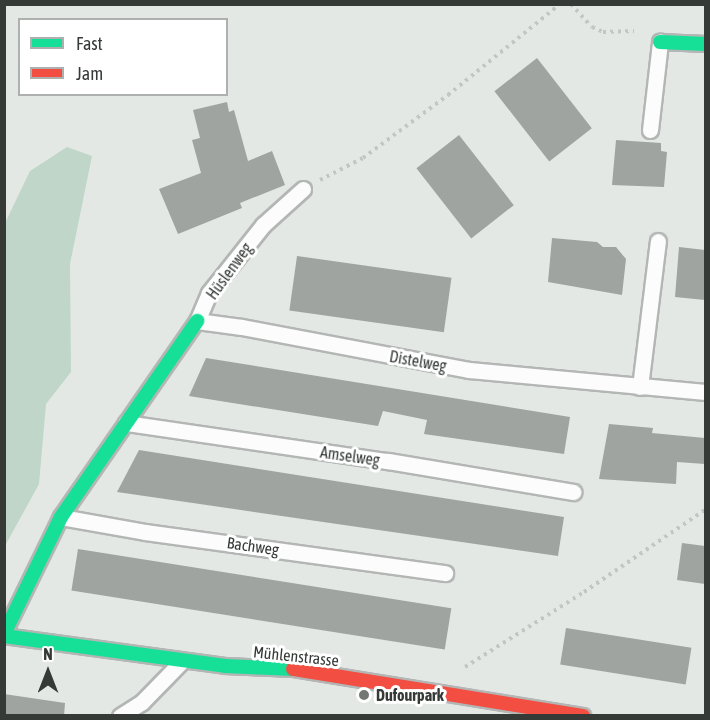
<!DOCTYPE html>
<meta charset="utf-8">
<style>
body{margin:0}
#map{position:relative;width:710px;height:720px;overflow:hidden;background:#e3e8e5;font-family:"Asap Condensed",sans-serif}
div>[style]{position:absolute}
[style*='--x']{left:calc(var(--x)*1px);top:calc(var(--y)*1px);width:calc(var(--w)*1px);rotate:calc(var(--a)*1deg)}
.green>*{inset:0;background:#c0d6c8}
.building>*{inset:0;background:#9fa4a1;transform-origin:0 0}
.path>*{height:4px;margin-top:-2px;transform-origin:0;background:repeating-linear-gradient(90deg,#c4c6c5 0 3px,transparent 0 7.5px)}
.roads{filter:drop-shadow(2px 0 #b3b6b4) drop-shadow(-2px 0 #b3b6b4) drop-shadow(0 2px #b3b6b4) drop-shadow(0 -2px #b3b6b4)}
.lane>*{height:15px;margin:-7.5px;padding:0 7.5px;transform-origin:7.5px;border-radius:7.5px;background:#fbfcfb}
.fast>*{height:14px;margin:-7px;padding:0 7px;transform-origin:7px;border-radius:7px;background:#16e098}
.jam>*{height:14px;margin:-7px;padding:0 7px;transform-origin:7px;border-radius:7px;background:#f24e42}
.dots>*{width:16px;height:16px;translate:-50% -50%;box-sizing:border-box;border:3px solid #fff;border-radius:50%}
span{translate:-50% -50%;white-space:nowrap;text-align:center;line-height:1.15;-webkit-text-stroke:6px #fff;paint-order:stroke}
.street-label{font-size:16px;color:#353a37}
.poi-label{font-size:16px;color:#353a37;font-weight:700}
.left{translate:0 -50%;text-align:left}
.frame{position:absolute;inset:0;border:6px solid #353a37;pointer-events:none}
.legend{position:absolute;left:18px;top:18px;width:210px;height:78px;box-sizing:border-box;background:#fff;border:2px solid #aeb0af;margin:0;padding:8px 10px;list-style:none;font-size:18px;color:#353a37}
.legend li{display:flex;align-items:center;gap:12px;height:30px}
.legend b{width:30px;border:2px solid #aeb0af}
.north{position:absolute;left:18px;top:642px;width:60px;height:60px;-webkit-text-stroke:4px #fff;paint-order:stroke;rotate:0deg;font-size:16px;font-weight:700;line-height:24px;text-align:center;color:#353a37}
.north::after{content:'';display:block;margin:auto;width:21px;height:27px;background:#353a37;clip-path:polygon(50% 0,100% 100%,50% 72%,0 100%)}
</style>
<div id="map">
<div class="green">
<div style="clip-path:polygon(67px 147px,92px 156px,70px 264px,71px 372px,46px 404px,39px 484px,5px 546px,5px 223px,30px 171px)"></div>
</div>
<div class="building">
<div style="left:537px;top:58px;width:89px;height:54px;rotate:52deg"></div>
<div style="clip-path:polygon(227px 102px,229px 112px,234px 110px,248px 161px,272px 151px,285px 185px,240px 203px,242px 208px,178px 234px,159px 189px,201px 173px,192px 140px,200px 138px,193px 110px)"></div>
<div style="left:459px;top:135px;width:89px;height:54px;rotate:52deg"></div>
<div style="clip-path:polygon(616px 140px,661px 143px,661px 151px,667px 152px,664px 187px,612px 185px)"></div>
<div style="clip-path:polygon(552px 238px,597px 242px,603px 247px,616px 247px,626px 259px,622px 295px,548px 282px)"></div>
<div style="clip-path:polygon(679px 247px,705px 250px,705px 300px,675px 297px)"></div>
<div style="left:297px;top:256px;width:156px;height:55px;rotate:8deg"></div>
<div style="clip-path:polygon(206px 358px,570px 417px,564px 454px,424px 434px,427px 420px,383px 411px,378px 426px,189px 396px)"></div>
<div style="clip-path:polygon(609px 424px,653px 428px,652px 433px,705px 438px,705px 464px,677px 462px,676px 484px,599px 479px)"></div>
<div style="clip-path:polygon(139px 450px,564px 517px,558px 556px,117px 492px)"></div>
<div style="clip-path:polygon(682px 543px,705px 546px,705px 584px,677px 580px)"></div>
<div style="left:78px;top:549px;width:378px;height:42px;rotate:9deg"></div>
<div style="left:566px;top:628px;width:127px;height:37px;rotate:9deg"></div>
<div style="clip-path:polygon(4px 694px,65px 703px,64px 716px,4px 716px)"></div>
</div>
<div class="path">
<div style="--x:571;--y:4;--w:31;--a:48"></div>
<div style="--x:592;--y:27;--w:12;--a:24"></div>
<div style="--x:603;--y:32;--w:31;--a:-2"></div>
<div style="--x:320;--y:180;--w:48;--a:-27.1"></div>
<div style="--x:363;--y:158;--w:106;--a:-36.5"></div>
<div style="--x:448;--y:95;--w:144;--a:-39.1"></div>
<div style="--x:465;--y:667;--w:141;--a:-32.2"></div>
<div style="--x:584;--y:592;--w:148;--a:-34.2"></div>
</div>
<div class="roads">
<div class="lane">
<div style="--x:650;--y:130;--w:89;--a:-83.5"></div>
<div style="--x:303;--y:189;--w:54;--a:138"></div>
<div style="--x:263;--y:225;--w:87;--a:128.5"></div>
<div style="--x:209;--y:293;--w:30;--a:113"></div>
<div style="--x:197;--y:321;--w:45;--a:7.6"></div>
<div style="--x:242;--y:327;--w:231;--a:10.7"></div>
<div style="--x:469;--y:370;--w:238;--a:5.3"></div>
<div style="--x:640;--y:387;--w:147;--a:-83"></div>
<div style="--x:126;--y:423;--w:265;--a:8.3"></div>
<div style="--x:388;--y:461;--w:188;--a:9.5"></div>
<div style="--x:61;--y:517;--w:85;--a:10.1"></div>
<div style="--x:145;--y:532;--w:303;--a:7.8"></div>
<div style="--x:120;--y:716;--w:26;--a:-32"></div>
<div style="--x:142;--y:702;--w:57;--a:-45.7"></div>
</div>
<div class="fast">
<div style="--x:660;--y:42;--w:46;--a:2.5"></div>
<div style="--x:4;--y:634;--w:130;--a:-64"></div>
<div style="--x:61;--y:517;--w:239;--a:-55.2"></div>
<div style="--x:4;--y:636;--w:223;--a:7.7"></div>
<div style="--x:225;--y:666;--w:68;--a:2.5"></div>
</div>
<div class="jam">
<div style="--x:293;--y:669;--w:294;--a:9.2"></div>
</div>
</div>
<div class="dots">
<div style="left:364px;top:695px;background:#727774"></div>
</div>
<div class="street-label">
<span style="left:229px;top:271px;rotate:-54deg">Hüslenweg</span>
<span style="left:418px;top:361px;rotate:10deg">Distelweg</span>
<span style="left:350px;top:456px;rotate:8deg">Amselweg</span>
<span style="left:253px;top:546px;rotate:8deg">Bachweg</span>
<span style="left:296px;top:656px;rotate:6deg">Mühlenstrasse</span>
</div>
<div class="poi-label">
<span class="left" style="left:376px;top:695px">Dufourpark</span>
</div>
<div class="frame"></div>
<ul class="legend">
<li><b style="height:8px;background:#16e098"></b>Fast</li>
<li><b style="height:8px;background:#f24e42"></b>Jam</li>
</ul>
<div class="north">N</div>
</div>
